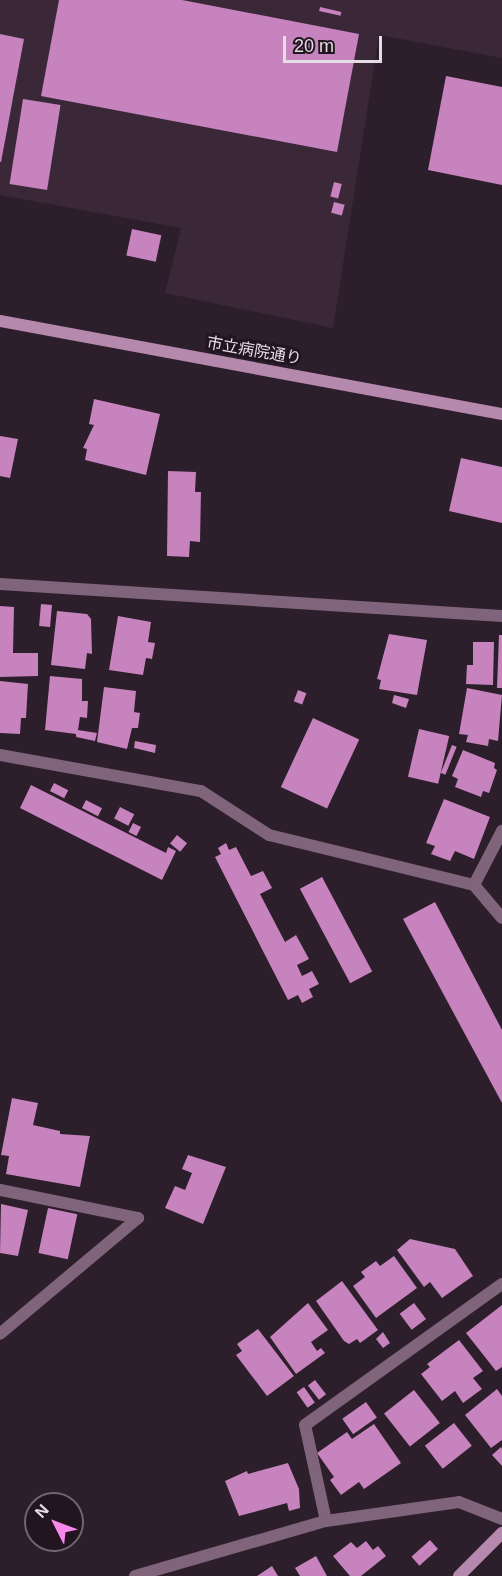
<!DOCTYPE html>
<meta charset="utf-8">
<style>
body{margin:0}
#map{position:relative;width:502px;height:1576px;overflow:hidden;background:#2c1e2a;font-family:Helvetica,"Noto Sans JP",sans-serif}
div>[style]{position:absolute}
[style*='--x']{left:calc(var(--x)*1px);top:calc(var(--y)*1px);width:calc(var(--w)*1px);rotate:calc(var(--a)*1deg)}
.built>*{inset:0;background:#3a2838}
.building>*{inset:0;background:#c683bd;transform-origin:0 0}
.street>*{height:12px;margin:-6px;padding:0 6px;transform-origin:6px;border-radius:6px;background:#80647b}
.secondary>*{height:12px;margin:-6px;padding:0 6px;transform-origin:6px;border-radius:6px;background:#b588ae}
span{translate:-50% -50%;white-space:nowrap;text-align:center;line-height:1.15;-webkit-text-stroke:6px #221520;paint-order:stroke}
.street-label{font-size:16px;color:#e6dce4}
.north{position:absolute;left:24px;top:1492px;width:60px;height:60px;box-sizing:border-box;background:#221520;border:2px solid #70656e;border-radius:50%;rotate:312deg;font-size:16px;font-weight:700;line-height:24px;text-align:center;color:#e6dce4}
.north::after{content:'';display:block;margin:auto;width:21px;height:27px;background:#f888ea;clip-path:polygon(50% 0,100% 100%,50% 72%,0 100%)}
.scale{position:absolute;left:283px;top:36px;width:99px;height:27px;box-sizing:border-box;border:3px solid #e6dce4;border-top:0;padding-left:8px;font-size:18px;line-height:21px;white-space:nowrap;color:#e6dce4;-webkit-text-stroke:4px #221520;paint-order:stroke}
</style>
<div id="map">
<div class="built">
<div style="clip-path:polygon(0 0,502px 0,502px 58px,379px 35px,333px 328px,165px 293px,181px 228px,0 195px)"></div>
</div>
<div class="building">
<div style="clip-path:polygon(59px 0,182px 0,359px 34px,337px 152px,41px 96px)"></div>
<div style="left:320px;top:7px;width:22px;height:4px;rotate:13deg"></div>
<div style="clip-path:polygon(0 34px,24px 39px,1px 162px,0 162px)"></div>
<div style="clip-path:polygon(446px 76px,502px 87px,502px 185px,428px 170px)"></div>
<div style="left:23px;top:99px;width:38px;height:86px;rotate:9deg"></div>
<div style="left:334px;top:182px;width:8px;height:15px;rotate:14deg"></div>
<div style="left:334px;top:202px;width:11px;height:11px;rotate:15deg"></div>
<div style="left:132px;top:229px;width:30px;height:27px;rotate:12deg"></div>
<div style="clip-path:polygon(94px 399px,160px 414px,146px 475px,85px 460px,87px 449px,83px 448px,94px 425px,89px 424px)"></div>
<div style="clip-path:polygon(0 436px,18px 439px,10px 478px,0 476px)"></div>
<div style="clip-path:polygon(461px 458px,502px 467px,502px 523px,449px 511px)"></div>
<div style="clip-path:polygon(168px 471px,196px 472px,195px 492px,201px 492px,200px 542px,190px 541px,189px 557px,167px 556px)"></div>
<div style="left:41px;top:604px;width:11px;height:22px;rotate:5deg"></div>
<div style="clip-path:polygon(0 606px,14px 607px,13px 653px,38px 653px,38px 676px,0 677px)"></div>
<div style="clip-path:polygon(57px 611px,87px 614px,91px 619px,92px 654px,87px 653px,85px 669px,51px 665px)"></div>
<div style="clip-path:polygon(118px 616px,151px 622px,148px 642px,155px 643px,152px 659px,146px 658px,143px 675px,109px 670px)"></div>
<div style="clip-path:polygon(389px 634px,427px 640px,417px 695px,379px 689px,381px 680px,377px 679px)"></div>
<div style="clip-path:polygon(499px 635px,502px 635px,502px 688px,497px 688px)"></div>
<div style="clip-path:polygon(473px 642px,494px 642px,493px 685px,466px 684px,467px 665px,473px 665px)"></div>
<div style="clip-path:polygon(50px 676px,82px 679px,82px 701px,88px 701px,87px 718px,80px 717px,78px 730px,97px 733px,95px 741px,76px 737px,76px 734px,45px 730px)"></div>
<div style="clip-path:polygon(0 681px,28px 684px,26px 718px,21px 718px,20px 734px,0 733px)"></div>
<div style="clip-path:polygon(104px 687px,136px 691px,134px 712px,140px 713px,138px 728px,132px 728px,127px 749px,97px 742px)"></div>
<div style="clip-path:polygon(467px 688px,502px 695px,498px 741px,489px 739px,488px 746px,466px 742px,468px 735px,459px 734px)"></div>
<div style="left:298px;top:690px;width:9px;height:12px;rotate:21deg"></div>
<div style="clip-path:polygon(394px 695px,409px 699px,406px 708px,392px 703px)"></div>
<div style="left:313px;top:718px;width:51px;height:76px;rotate:25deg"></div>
<div style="left:419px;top:729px;width:31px;height:49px;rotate:13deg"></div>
<div style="clip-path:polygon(135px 741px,156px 745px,155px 753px,134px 748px)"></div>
<div style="left:452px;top:745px;width:5px;height:30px;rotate:22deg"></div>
<div style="clip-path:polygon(463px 750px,495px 763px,494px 768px,497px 770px,489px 793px,483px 791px,481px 797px,455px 787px,458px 779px,452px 776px)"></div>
<div style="left:54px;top:783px;width:16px;height:9px;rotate:27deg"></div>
<div style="clip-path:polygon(31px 785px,166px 853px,168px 847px,176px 851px,162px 880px,20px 808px)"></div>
<div style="clip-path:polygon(444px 799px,490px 817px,474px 859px,455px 851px,450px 861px,431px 854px,435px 846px,426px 843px)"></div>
<div style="left:86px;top:800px;width:18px;height:9px;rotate:27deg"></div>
<div style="left:120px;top:807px;width:16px;height:13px;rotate:27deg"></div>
<div style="left:133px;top:823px;width:9px;height:10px;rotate:27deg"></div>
<div style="left:177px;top:835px;width:13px;height:11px;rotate:39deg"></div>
<div style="clip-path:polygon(226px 843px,229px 850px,236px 847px,251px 876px,263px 871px,272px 888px,260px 894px,285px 942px,296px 935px,309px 959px,297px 965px,302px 976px,312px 971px,319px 984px,309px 989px,313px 997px,302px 1003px,298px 995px,288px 1000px,215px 857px,221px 854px,218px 848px)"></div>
<div style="left:322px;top:877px;width:107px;height:25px;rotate:62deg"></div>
<div style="clip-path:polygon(435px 902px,502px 1030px,502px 1103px,403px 919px)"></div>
<div style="clip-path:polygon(12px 1098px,38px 1103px,33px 1125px,60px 1131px,60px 1134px,90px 1136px,80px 1187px,6px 1174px,9px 1156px,1px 1155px)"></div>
<div style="clip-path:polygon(188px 1155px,226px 1167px,203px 1224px,165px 1208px,175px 1186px,185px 1190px,192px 1173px,182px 1169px)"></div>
<div style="clip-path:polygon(1px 1204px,28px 1210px,18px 1256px,0 1253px)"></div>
<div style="left:48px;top:1208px;width:30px;height:46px;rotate:12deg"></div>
<div style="clip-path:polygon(410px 1239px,455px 1249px,473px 1276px,442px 1298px,430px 1282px,424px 1287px,397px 1250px)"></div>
<div style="clip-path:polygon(394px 1256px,417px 1288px,376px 1318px,353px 1286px,365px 1277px,361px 1272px,376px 1261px,380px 1266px)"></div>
<div style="clip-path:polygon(342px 1281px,378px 1330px,360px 1343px,357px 1339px,349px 1344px,344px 1341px,316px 1301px)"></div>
<div style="clip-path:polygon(308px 1303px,328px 1330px,311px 1342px,317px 1351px,321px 1348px,325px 1353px,296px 1374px,270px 1337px)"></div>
<div style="left:414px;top:1303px;width:20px;height:18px;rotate:53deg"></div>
<div style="clip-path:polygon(502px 1305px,502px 1367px,496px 1371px,466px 1333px)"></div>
<div style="clip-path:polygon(258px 1329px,294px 1376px,267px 1396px,236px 1355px,242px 1351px,237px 1344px)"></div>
<div style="clip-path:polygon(383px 1332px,390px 1343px,383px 1348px,376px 1339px)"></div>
<div style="clip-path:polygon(459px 1340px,483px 1371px,473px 1378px,482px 1389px,463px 1403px,455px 1391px,442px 1401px,421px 1374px,430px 1367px,427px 1364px)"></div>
<div style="left:315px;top:1380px;width:18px;height:9px;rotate:52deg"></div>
<div style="left:304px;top:1387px;width:19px;height:9px;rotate:55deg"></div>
<div style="clip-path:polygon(497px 1389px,502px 1396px,502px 1440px,491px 1448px,465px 1415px)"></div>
<div style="left:414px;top:1390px;width:42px;height:38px;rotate:52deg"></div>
<div style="left:366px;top:1402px;width:19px;height:29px;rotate:55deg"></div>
<div style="left:454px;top:1423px;width:29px;height:37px;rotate:52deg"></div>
<div style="clip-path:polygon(374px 1424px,401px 1463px,364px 1489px,359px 1482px,341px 1495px,330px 1480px,334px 1477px,317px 1453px,347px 1432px,352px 1439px)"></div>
<div style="clip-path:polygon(501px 1447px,502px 1449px,502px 1466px,492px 1455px)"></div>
<div style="clip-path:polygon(288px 1463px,299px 1489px,300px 1508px,289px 1511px,287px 1503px,239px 1516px,225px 1481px,247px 1471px,248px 1474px)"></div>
<div style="left:430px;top:1540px;width:12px;height:25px;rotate:48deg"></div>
<div style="clip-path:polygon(366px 1541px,373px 1550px,378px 1546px,386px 1556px,361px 1576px,350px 1576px,333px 1556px,351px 1542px,357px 1548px)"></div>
<div style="clip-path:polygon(316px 1556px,327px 1576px,300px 1576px,295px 1568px)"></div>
<div style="clip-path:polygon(272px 1566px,278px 1576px,257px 1576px)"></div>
</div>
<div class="street">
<div style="--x:0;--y:584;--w:503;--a:3.65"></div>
<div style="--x:0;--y:755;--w:204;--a:10.2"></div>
<div style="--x:201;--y:791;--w:81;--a:32.9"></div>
<div style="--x:269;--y:835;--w:211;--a:13.7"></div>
<div style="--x:474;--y:885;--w:43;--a:49.7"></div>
<div style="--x:474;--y:885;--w:61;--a:-62.6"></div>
<div style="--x:0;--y:1190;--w:141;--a:11.5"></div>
<div style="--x:138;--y:1218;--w:180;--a:140"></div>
<div style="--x:326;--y:1521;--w:98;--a:-102.3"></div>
<div style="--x:305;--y:1425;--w:242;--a:-35.6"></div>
<div style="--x:135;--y:1576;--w:199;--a:-16.1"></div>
<div style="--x:326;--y:1521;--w:134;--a:-8.1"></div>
<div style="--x:459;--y:1502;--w:46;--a:21.6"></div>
</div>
<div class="secondary">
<div style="--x:0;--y:321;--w:511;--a:10.5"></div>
<div style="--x:459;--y:1576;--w:61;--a:-45"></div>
</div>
<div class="street-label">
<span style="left:254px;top:351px;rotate:10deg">市立病院通り</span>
</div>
<div class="north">N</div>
<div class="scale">20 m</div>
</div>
